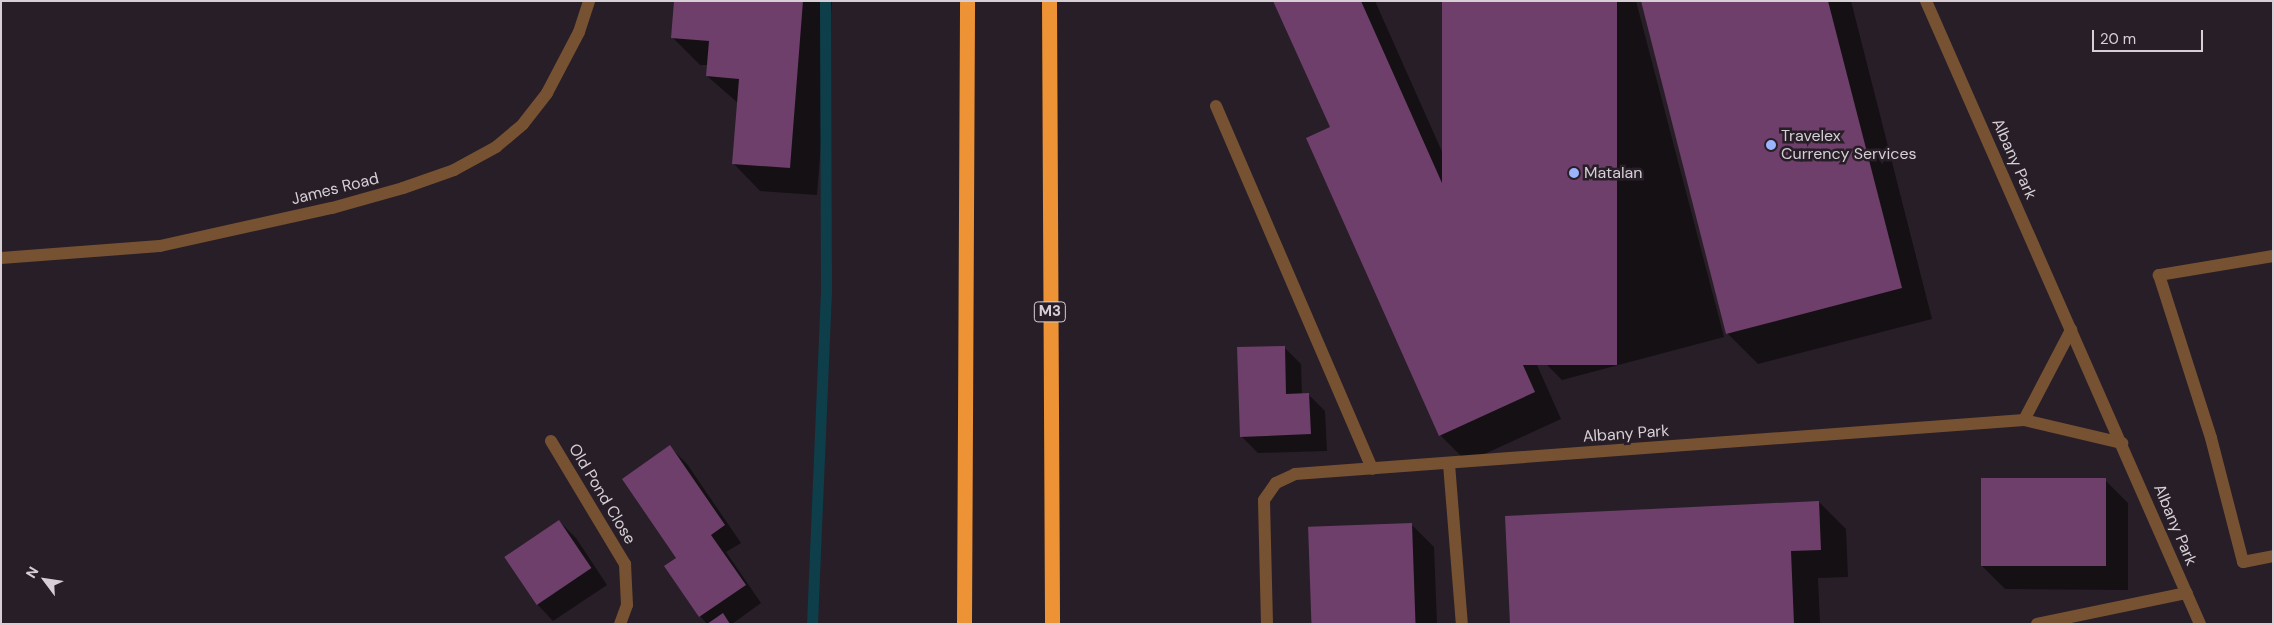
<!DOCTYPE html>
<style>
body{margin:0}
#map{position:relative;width:2274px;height:625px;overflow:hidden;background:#281e27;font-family:"DM Sans",sans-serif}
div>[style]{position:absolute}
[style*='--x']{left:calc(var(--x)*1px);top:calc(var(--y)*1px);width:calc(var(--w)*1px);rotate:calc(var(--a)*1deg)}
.shadow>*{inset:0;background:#0007}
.stream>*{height:11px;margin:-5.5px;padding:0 5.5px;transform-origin:5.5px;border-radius:5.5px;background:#0e3e4a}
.building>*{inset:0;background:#6d3f6a;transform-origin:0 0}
.minor>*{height:12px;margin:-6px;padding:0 6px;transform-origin:6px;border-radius:6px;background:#765232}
.highway>*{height:15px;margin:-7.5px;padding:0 7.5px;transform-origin:7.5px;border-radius:7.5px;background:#ed9335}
.dots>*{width:14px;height:14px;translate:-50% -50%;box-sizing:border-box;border:2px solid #281e27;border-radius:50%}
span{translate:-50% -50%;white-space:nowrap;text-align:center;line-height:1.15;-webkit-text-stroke:5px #281e27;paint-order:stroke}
.shield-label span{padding:1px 4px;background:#281e27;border:1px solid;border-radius:4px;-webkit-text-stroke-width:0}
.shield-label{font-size:15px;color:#d6d0d6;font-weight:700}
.poi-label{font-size:16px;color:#d6d0d6}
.left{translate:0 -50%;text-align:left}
.street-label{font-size:16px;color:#d6d0d6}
.frame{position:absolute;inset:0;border:2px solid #d6d0d6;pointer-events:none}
.north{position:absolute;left:20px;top:555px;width:50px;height:50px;-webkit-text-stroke:4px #281e27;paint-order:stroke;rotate:301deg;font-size:14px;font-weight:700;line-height:20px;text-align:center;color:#d6d0d6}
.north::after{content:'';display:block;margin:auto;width:18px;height:22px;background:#d6d0d6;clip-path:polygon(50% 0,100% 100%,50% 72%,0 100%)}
.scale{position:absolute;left:2092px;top:30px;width:111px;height:22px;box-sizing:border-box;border:2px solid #d6d0d6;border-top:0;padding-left:6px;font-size:15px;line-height:18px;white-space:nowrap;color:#d6d0d6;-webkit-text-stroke:4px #281e27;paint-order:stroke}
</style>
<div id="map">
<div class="shadow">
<div style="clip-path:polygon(676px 1px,832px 1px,817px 195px,760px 191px,733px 163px,738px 103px,707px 76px,708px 65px,700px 65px,673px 38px)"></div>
<div style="clip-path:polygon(1275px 1px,1375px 1px,1561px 419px,1467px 462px,1440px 435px,1332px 128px)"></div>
<div style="clip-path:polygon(1443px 1px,1636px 1px,1724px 337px,1562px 380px,1535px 353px)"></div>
<div style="clip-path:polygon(1642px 1px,1851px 1px,1932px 319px,1758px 364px,1727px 333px)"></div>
<div style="clip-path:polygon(1284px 347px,1301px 364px,1302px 395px,1308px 394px,1325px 411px,1327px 451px,1258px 453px,1241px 436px)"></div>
<div style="clip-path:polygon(670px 447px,687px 464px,741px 543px,726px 552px,761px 603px,732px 624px,707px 624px,700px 616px,678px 559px)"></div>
<div style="clip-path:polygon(2105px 480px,2128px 503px,2128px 590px,2005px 589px,1982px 566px)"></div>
<div style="clip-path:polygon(1819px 502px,1846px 529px,1848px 577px,1818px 578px,1820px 624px,1511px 624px)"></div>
<div style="clip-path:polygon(559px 521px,576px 538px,607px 585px,553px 621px,537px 604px)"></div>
<div style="clip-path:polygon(1411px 524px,1434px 547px,1437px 624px,1314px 624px)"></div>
</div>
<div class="stream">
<div style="--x:812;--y:624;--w:330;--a:-87.6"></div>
<div style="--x:826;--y:294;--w:293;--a:-90.2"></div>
</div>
<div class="building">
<div style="clip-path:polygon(674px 1px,803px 1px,790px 168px,732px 164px,739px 79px,706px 76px,709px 41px,671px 38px)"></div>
<div style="clip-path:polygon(1273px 1px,1361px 1px,1535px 392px,1439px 436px,1306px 138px,1330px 127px)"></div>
<div style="left:1442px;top:1px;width:175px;height:364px"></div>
<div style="clip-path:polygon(1641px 1px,1828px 1px,1902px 288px,1726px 334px)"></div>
<div style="clip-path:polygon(1285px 346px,1286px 394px,1309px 393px,1311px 434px,1240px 437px,1237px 347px)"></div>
<div style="clip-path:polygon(670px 445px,725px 525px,711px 535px,746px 585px,699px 617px,664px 566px,676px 558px,622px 479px)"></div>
<div style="left:1981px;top:478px;width:125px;height:88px"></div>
<div style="clip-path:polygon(1819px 501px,1821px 550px,1791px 551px,1794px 624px,1510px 624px,1505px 516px)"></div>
<div style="left:559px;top:520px;width:58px;height:66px;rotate:56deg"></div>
<div style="left:1412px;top:523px;width:101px;height:104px;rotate:88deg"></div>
<div style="clip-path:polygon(723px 613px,730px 624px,707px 624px)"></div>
</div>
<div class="minor">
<div style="--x:1926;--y:1;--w:681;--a:66.26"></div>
<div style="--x:1216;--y:106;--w:395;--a:66.7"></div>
<div style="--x:2273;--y:256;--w:116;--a:170.5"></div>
<div style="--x:2159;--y:275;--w:171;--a:72.3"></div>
<div style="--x:2211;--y:438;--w:128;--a:75.5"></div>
<div style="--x:2243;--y:562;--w:31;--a:-11"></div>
<div style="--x:1;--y:258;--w:159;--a:-4.3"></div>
<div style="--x:160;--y:246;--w:176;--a:-12.5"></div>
<div style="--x:332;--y:208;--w:74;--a:-15.7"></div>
<div style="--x:403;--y:188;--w:54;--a:-19.4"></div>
<div style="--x:454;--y:170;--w:48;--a:-28.7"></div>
<div style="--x:496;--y:147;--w:35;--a:-40"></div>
<div style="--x:523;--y:124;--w:39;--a:-52"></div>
<div style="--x:547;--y:93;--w:69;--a:-62.3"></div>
<div style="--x:579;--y:32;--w:33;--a:-72"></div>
<div style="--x:2024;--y:420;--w:102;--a:-62.4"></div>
<div style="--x:551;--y:441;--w:144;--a:59"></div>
<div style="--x:625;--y:564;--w:41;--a:87.2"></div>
<div style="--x:627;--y:605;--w:20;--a:110"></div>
<div style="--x:1449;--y:464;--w:161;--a:85.4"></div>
<div style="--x:1267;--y:624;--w:124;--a:-91.4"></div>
<div style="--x:1264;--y:500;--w:21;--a:-55"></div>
<div style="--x:1276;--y:483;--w:21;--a:-25"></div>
<div style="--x:1295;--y:474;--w:731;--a:-4.24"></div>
<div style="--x:2024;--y:420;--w:101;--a:13.2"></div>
<div style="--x:2037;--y:624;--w:153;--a:-11.7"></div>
</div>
<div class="highway">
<div style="--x:1049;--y:1;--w:623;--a:89.72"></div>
<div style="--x:964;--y:624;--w:623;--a:-89.72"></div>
</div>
<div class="dots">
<div style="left:1771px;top:145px;background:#9cb4fd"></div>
<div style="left:1574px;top:173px;background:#9cb4fd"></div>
</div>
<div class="shield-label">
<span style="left:1050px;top:312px">M3</span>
</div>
<div class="poi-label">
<span class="left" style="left:1781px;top:145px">Travelex<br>Currency Services</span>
<span class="left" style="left:1584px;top:173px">Matalan</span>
</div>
<div class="street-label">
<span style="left:2014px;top:159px;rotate:66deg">Albany Park</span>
<span style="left:335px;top:189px;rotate:-14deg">James Road</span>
<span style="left:1626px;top:434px;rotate:-4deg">Albany Park</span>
<span style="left:602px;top:494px;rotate:59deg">Old Pond Close</span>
<span style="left:2175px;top:525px;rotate:67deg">Albany Park</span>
</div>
<div class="frame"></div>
<div class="north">N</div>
<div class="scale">20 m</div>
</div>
